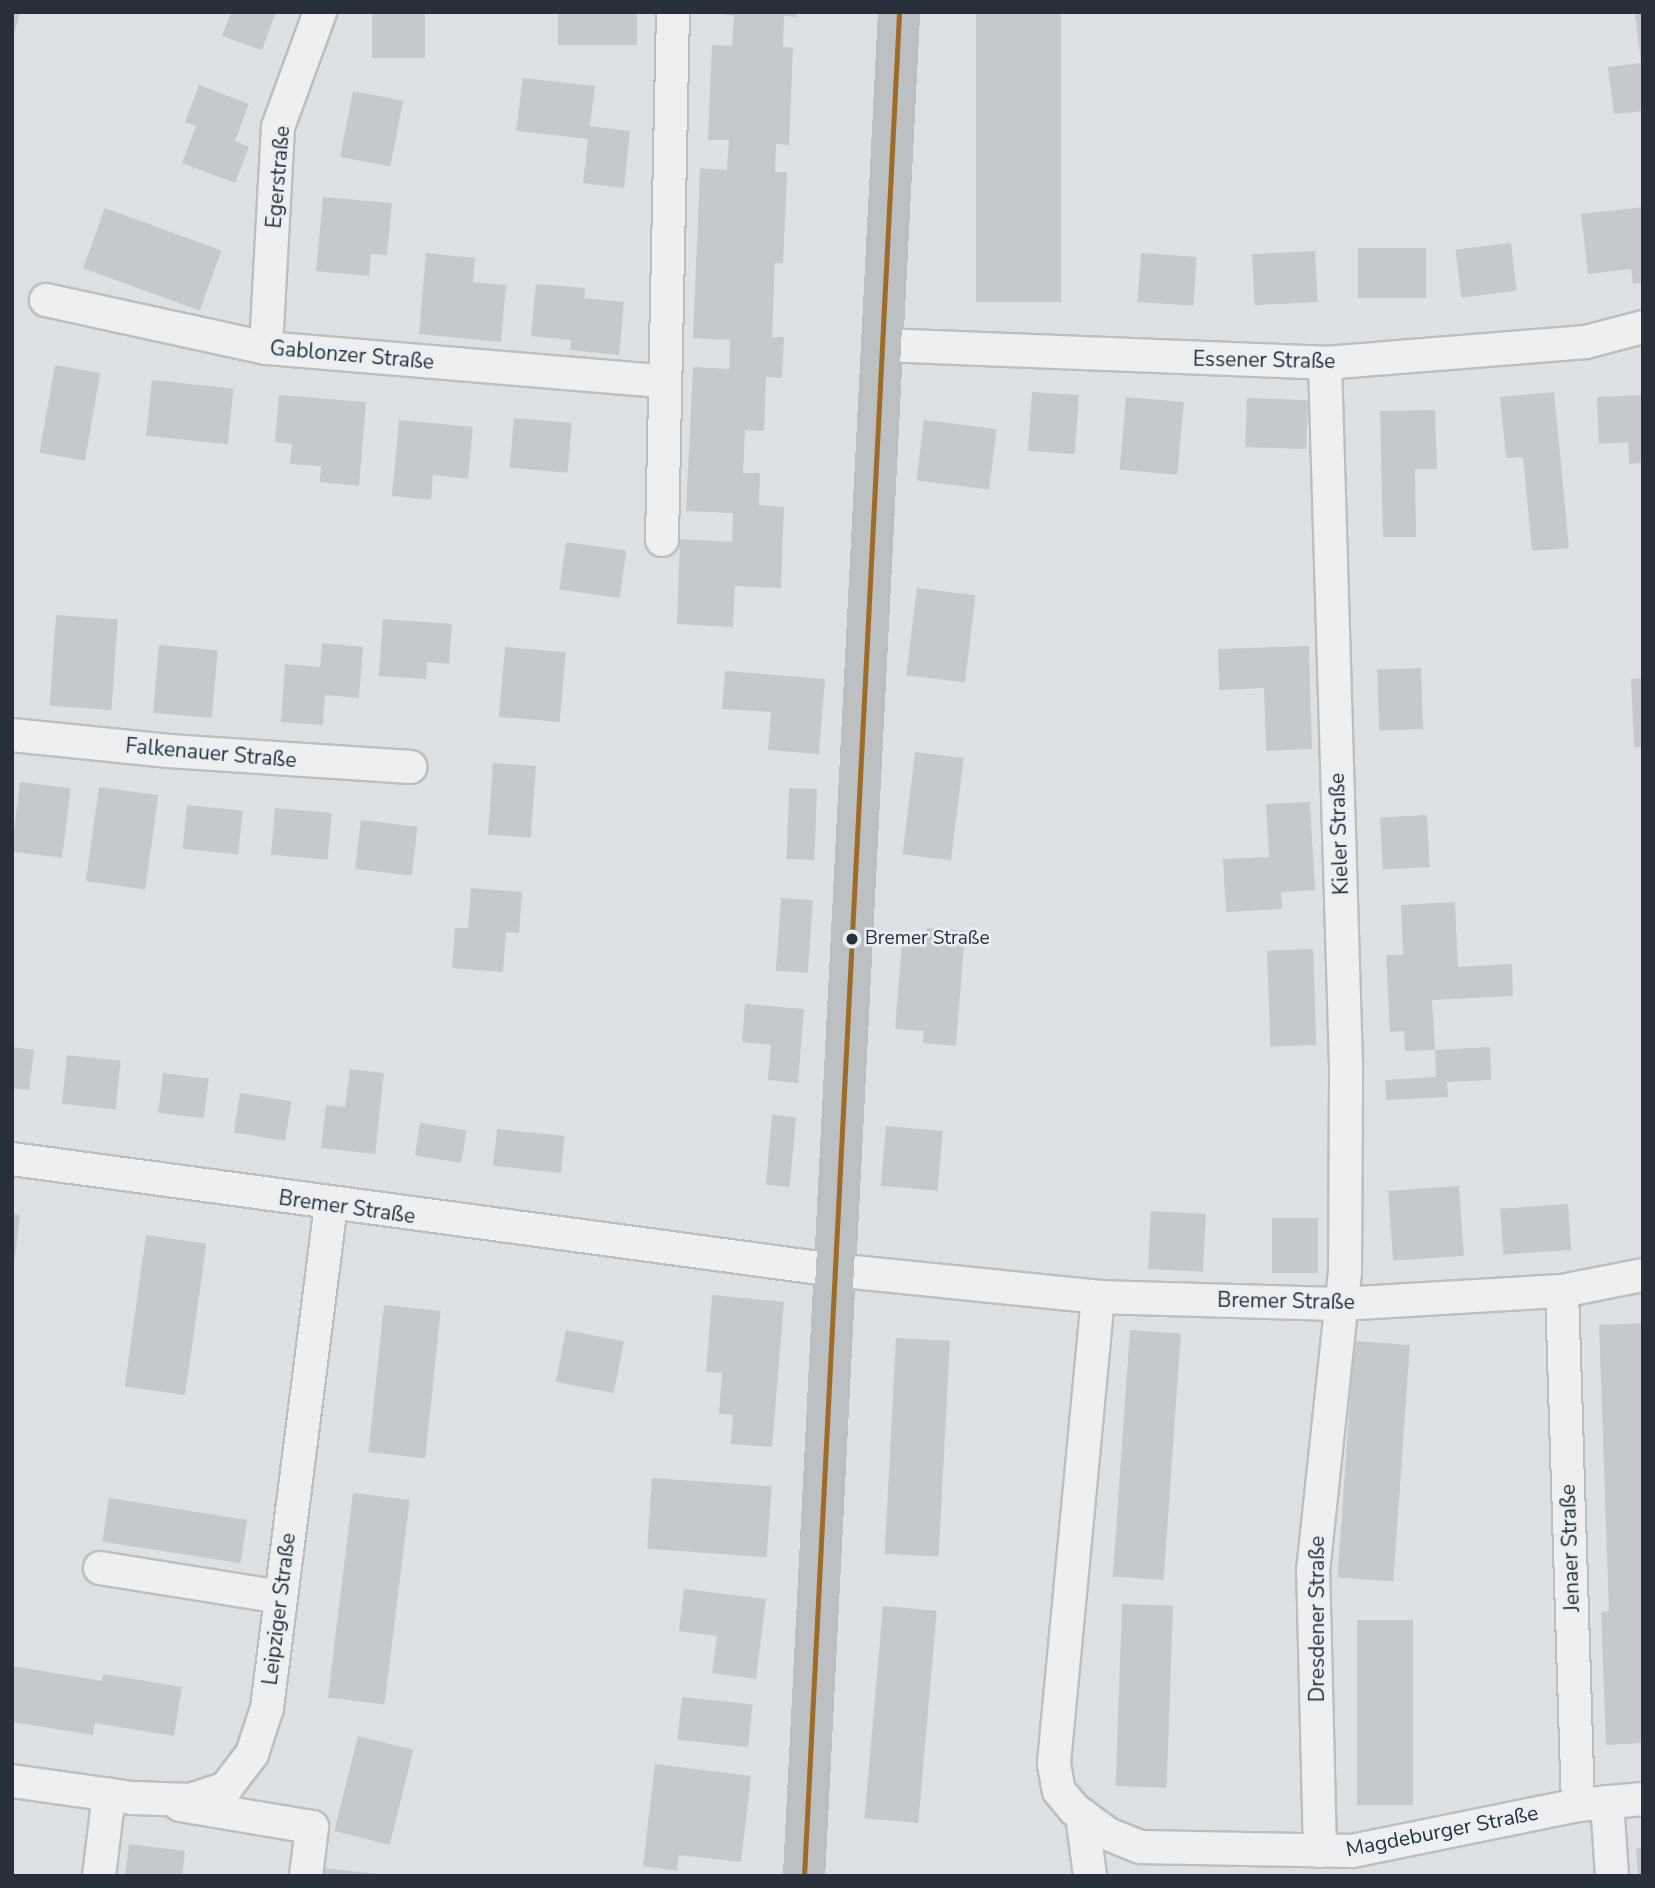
<!DOCTYPE html>
<meta charset="utf-8">
<style>
body{margin:0}
#map{position:relative;width:1655px;height:1888px;overflow:hidden;background:#dee1e3;font-family:"Nunito Sans",sans-serif}
div>[style]{position:absolute}
[style*='--x']{left:calc(var(--x)*1px);top:calc(var(--y)*1px);width:calc(var(--w)*1px);rotate:calc(var(--a)*1deg)}
.building>*{inset:0;background:#c6c9cb;transform-origin:0 0}
.roads{filter:drop-shadow(2px 0 #bcbfc1) drop-shadow(-2px 0 #bcbfc1) drop-shadow(0 2px #bcbfc1) drop-shadow(0 -2px #bcbfc1)}
.street>*{height:32px;margin:-16px;padding:0 16px;transform-origin:16px;border-radius:16px;background:#edeff0}
.secondary>*{height:38px;margin:-19px;padding:0 19px;transform-origin:19px;border-radius:19px;background:#bcc0c3}
.bus-1>*{height:5px;margin:-2.5px;padding:0 2.5px;transform-origin:2.5px;border-radius:2.5px;background:#9f6c27}
.dots>*{width:19px;height:19px;translate:-50% -50%;box-sizing:border-box;border:4px solid #ebeff3;border-radius:50%}
span{translate:-50% -50%;white-space:nowrap;text-align:center;line-height:1.15;-webkit-text-stroke:5px #ebeff3;paint-order:stroke}
.bus-label{font-size:19px;color:#27303a}
.left{translate:0 -50%;text-align:left}
.street-label{font-size:21px;color:#27303a}
.frame{position:absolute;inset:0;border:14px solid #27303a;pointer-events:none}
</style>
<div id="map">
<div class="building">
<div style="clip-path:polygon(12px 12px,20px 12px,15px 31px,12px 30px)"></div>
<div style="clip-path:polygon(231px 12px,276px 12px,262px 50px,222px 36px)"></div>
<div style="left:372px;top:12px;width:53px;height:46px"></div>
<div style="left:558px;top:12px;width:79px;height:33px"></div>
<div style="clip-path:polygon(711px 12px,797px 12px,797px 17px,784px 16px,783px 47px,793px 48px,789px 145px,776px 144px,775px 172px,787px 172px,783px 264px,775px 263px,772px 337px,784px 337px,782px 378px,766px 377px,764px 431px,745px 430px,743px 473px,760px 473px,759px 505px,784px 507px,781px 588px,735px 586px,733px 627px,677px 624px,680px 539px,732px 542px,733px 513px,686px 511px,693px 367px,729px 369px,730px 340px,693px 338px,700px 168px,727px 170px,729px 140px,708px 140px,712px 45px,732px 46px,734px 16px)"></div>
<div style="left:976px;top:12px;width:85px;height:290px"></div>
<div style="clip-path:polygon(1643px 13px,1643px 111px,1614px 114px,1608px 67px,1641px 63px,1635px 14px)"></div>
<div style="clip-path:polygon(523px 78px,595px 86px,590px 126px,630px 131px,624px 188px,583px 183px,588px 139px,516px 131px)"></div>
<div style="clip-path:polygon(199px 85px,249px 104px,235px 141px,249px 147px,235px 183px,182px 163px,196px 126px,185px 122px)"></div>
<div style="left:353px;top:91px;width:51px;height:67px;rotate:11deg"></div>
<div style="clip-path:polygon(323px 197px,392px 203px,387px 255px,371px 254px,369px 276px,316px 271px)"></div>
<div style="clip-path:polygon(1643px 207px,1643px 283px,1633px 284px,1631px 269px,1588px 274px,1581px 214px)"></div>
<div style="left:105px;top:208px;width:124px;height:64px;rotate:20deg"></div>
<div style="left:1511px;top:243px;width:48px;height:56px;rotate:83deg"></div>
<div style="left:1426px;top:248px;width:50px;height:68px;rotate:90deg"></div>
<div style="left:1315px;top:251px;width:51px;height:63px;rotate:87deg"></div>
<div style="clip-path:polygon(426px 253px,475px 258px,473px 282px,506px 285px,501px 342px,419px 334px)"></div>
<div style="left:1141px;top:253px;width:56px;height:49px;rotate:4deg"></div>
<div style="clip-path:polygon(536px 284px,585px 288px,584px 298px,624px 302px,619px 355px,570px 350px,571px 340px,531px 336px)"></div>
<div style="left:55px;top:365px;width:46px;height:89px;rotate:10deg"></div>
<div style="left:152px;top:380px;width:82px;height:56px;rotate:6deg"></div>
<div style="left:1032px;top:392px;width:47px;height:59px;rotate:4deg"></div>
<div style="clip-path:polygon(1554px 392px,1569px 548px,1532px 551px,1523px 457px,1506px 458px,1500px 397px)"></div>
<div style="clip-path:polygon(279px 395px,366px 402px,359px 486px,320px 482px,321px 466px,290px 464px,292px 444px,275px 442px)"></div>
<div style="clip-path:polygon(1643px 395px,1643px 463px,1629px 464px,1628px 442px,1599px 444px,1597px 397px)"></div>
<div style="left:1126px;top:397px;width:58px;height:73px;rotate:5deg"></div>
<div style="left:1247px;top:398px;width:61px;height:49px;rotate:2deg"></div>
<div style="clip-path:polygon(1435px 410px,1437px 469px,1415px 469px,1416px 537px,1383px 537px,1380px 411px)"></div>
<div style="left:514px;top:418px;width:58px;height:50px;rotate:5deg"></div>
<div style="clip-path:polygon(399px 420px,473px 427px,468px 479px,433px 475px,431px 500px,392px 496px)"></div>
<div style="left:924px;top:420px;width:73px;height:61px;rotate:7deg"></div>
<div style="left:566px;top:542px;width:61px;height:48px;rotate:8deg"></div>
<div style="left:917px;top:588px;width:59px;height:88px;rotate:7deg"></div>
<div style="left:56px;top:615px;width:62px;height:91px;rotate:4deg"></div>
<div style="clip-path:polygon(383px 619px,452px 624px,449px 664px,427px 662px,426px 679px,379px 676px)"></div>
<div style="clip-path:polygon(322px 643px,363px 647px,359px 698px,325px 695px,323px 725px,281px 722px,285px 664px,320px 667px)"></div>
<div style="left:159px;top:645px;width:59px;height:68px;rotate:5deg"></div>
<div style="clip-path:polygon(1309px 646px,1312px 749px,1266px 751px,1264px 688px,1219px 690px,1218px 649px)"></div>
<div style="left:505px;top:647px;width:61px;height:70px;rotate:5deg"></div>
<div style="left:1421px;top:668px;width:61px;height:44px;rotate:88deg"></div>
<div style="clip-path:polygon(725px 671px,825px 679px,819px 754px,768px 750px,771px 712px,722px 709px)"></div>
<div style="clip-path:polygon(1643px 678px,1643px 747px,1634px 747px,1631px 679px)"></div>
<div style="left:915px;top:752px;width:49px;height:103px;rotate:7deg"></div>
<div style="left:493px;top:763px;width:43px;height:72px;rotate:4deg"></div>
<div style="left:20px;top:782px;width:51px;height:70px;rotate:7deg"></div>
<div style="left:99px;top:787px;width:60px;height:95px;rotate:8deg"></div>
<div style="left:789px;top:788px;width:28px;height:71px;rotate:2deg"></div>
<div style="clip-path:polygon(1310px 802px,1315px 890px,1281px 892px,1282px 909px,1226px 912px,1223px 859px,1269px 857px,1266px 804px)"></div>
<div style="left:187px;top:805px;width:56px;height:44px;rotate:6deg"></div>
<div style="left:275px;top:808px;width:57px;height:47px;rotate:5deg"></div>
<div style="left:1427px;top:815px;width:52px;height:47px;rotate:87deg"></div>
<div style="left:361px;top:820px;width:57px;height:49px;rotate:7deg"></div>
<div style="clip-path:polygon(471px 888px,522px 892px,519px 933px,506px 932px,503px 972px,452px 968px,455px 928px,468px 928px)"></div>
<div style="left:781px;top:898px;width:32px;height:73px;rotate:4deg"></div>
<div style="clip-path:polygon(1455px 902px,1458px 967px,1512px 964px,1513px 996px,1432px 1000px,1435px 1050px,1405px 1051px,1404px 1031px,1390px 1032px,1386px 955px,1403px 955px,1401px 905px)"></div>
<div style="clip-path:polygon(927px 928px,965px 931px,956px 1046px,923px 1043px,924px 1031px,895px 1029px,902px 943px,925px 945px)"></div>
<div style="left:1313px;top:949px;width:96px;height:46px;rotate:88deg"></div>
<div style="clip-path:polygon(745px 1004px,804px 1009px,798px 1083px,768px 1080px,771px 1045px,742px 1042px)"></div>
<div style="clip-path:polygon(12px 1047px,34px 1050px,29px 1090px,12px 1088px)"></div>
<div style="clip-path:polygon(1490px 1047px,1491px 1080px,1447px 1082px,1448px 1097px,1386px 1100px,1385px 1080px,1436px 1077px,1435px 1050px)"></div>
<div style="left:67px;top:1055px;width:54px;height:49px;rotate:6deg"></div>
<div style="clip-path:polygon(350px 1069px,384px 1073px,375px 1154px,321px 1148px,326px 1105px,345px 1107px)"></div>
<div style="left:163px;top:1073px;width:46px;height:40px;rotate:7deg"></div>
<div style="left:240px;top:1093px;width:52px;height:40px;rotate:9deg"></div>
<div style="left:772px;top:1115px;width:24px;height:70px;rotate:5deg"></div>
<div style="left:420px;top:1123px;width:47px;height:33px;rotate:9deg"></div>
<div style="left:886px;top:1126px;width:57px;height:60px;rotate:5deg"></div>
<div style="left:497px;top:1129px;width:68px;height:37px;rotate:6deg"></div>
<div style="left:1459px;top:1186px;width:70px;height:71px;rotate:86deg"></div>
<div style="left:1568px;top:1204px;width:46px;height:68px;rotate:86deg"></div>
<div style="left:1151px;top:1211px;width:55px;height:58px;rotate:3deg"></div>
<div style="clip-path:polygon(12px 1214px,20px 1215px,14px 1265px,12px 1264px)"></div>
<div style="left:1272px;top:1218px;width:46px;height:55px"></div>
<div style="left:146px;top:1235px;width:61px;height:153px;rotate:8deg"></div>
<div style="clip-path:polygon(712px 1295px,784px 1302px,772px 1447px,731px 1444px,733px 1415px,719px 1414px,722px 1373px,706px 1372px)"></div>
<div style="left:384px;top:1305px;width:57px;height:148px;rotate:6deg"></div>
<div style="clip-path:polygon(1643px 1323px,1643px 1743px,1606px 1745px,1601px 1612px,1609px 1611px,1599px 1325px)"></div>
<div style="left:566px;top:1330px;width:59px;height:53px;rotate:11deg"></div>
<div style="left:1130px;top:1330px;width:51px;height:247px;rotate:4deg"></div>
<div style="left:896px;top:1338px;width:54px;height:216px;rotate:3deg"></div>
<div style="left:1354px;top:1341px;width:56px;height:237px;rotate:4deg"></div>
<div style="left:652px;top:1478px;width:120px;height:71px;rotate:4deg"></div>
<div style="left:353px;top:1493px;width:57px;height:206px;rotate:7deg"></div>
<div style="left:109px;top:1498px;width:140px;height:44px;rotate:9deg"></div>
<div style="clip-path:polygon(684px 1589px,766px 1599px,756px 1679px,712px 1673px,717px 1636px,679px 1631px)"></div>
<div style="left:1122px;top:1604px;width:51px;height:182px;rotate:2deg"></div>
<div style="left:883px;top:1606px;width:54px;height:213px;rotate:5deg"></div>
<div style="left:1357px;top:1620px;width:56px;height:185px"></div>
<div style="clip-path:polygon(12px 1666px,102px 1681px,103px 1674px,182px 1687px,174px 1736px,95px 1723px,93px 1735px,12px 1722px)"></div>
<div style="left:682px;top:1697px;width:71px;height:43px;rotate:6deg"></div>
<div style="left:358px;top:1736px;width:57px;height:98px;rotate:14deg"></div>
<div style="clip-path:polygon(655px 1764px,751px 1776px,741px 1862px,679px 1855px,677px 1871px,643px 1866px)"></div>
<div style="clip-path:polygon(129px 1844px,185px 1851px,182px 1876px,125px 1876px)"></div>
<div style="clip-path:polygon(1636px 1848px,1643px 1848px,1643px 1876px,1638px 1876px)"></div>
<div style="clip-path:polygon(324px 1868px,378px 1874px,378px 1876px,323px 1876px)"></div>
</div>
<div class="roads">
<div class="street">
<div style="--x:46;--y:300;--w:225;--a:12.3"></div>
<div style="--x:266;--y:348;--w:398;--a:4.8"></div>
<div style="--x:883;--y:345;--w:442;--a:2.3"></div>
<div style="--x:1325;--y:363;--w:262;--a:-4.6"></div>
<div style="--x:1586;--y:342;--w:59;--a:-14.7"></div>
<div style="--x:266;--y:348;--w:221;--a:-86.9"></div>
<div style="--x:278;--y:127;--w:122;--a:-69.9"></div>
<div style="--x:662;--y:540;--w:528;--a:-88.81"></div>
<div style="--x:12;--y:735;--w:158;--a:5.8"></div>
<div style="--x:169;--y:751;--w:242;--a:3.8"></div>
<div style="--x:12;--y:1159;--w:829;--a:7.69"></div>
<div style="--x:834;--y:1270;--w:265;--a:5.8"></div>
<div style="--x:1098;--y:1297;--w:243;--a:1.7"></div>
<div style="--x:1341;--y:1304;--w:221;--a:-3.4"></div>
<div style="--x:1562;--y:1291;--w:83;--a:-11.2"></div>
<div style="--x:1562;--y:1291;--w:514;--a:88.22"></div>
<div style="--x:1098;--y:1297;--w:469;--a:95.4"></div>
<div style="--x:1054;--y:1764;--w:27;--a:80"></div>
<div style="--x:1059;--y:1791;--w:25;--a:50"></div>
<div style="--x:1075;--y:1810;--w:41;--a:36"></div>
<div style="--x:1108;--y:1834;--w:35;--a:22"></div>
<div style="--x:1141;--y:1847;--w:211;--a:1.1"></div>
<div style="--x:1352;--y:1851;--w:231;--a:-11.5"></div>
<div style="--x:1578;--y:1805;--w:65;--a:-5.3"></div>
<div style="--x:100;--y:1568;--w:183;--a:9.1"></div>
<div style="--x:12;--y:1781;--w:122;--a:8"></div>
<div style="--x:133;--y:1798;--w:57;--a:2"></div>
<div style="--x:190;--y:1800;--w:38;--a:-18"></div>
<div style="--x:226;--y:1788;--w:43;--a:-52.6"></div>
<div style="--x:252;--y:1754;--w:48;--a:-71.9"></div>
<div style="--x:267;--y:1708;--w:507;--a:-82.75"></div>
<div style="--x:1607;--y:1802;--w:74;--a:86.1"></div>
<div style="--x:180;--y:1805;--w:134;--a:9.5"></div>
<div style="--x:312;--y:1827;--w:49;--a:97"></div>
<div style="--x:1082;--y:1815;--w:62;--a:82.5"></div>
<div style="--x:1320;--y:1851;--w:280;--a:-91.4"></div>
<div style="--x:1313;--y:1571;--w:301;--a:-83.9"></div>
<div style="--x:1345;--y:1272;--w:206;--a:-89.7"></div>
<div style="--x:1346;--y:1066;--w:703;--a:-91.71"></div>
<div style="--x:99;--y:1876;--w:82;--a:-83"></div>
</div>
<div class="secondary">
<div style="--x:804;--y:1876;--w:1866;--a:-87.08"></div>
</div>
</div>
<div class="bus-1">
<div style="--x:804;--y:1876;--w:1866;--a:-87.08"></div>
</div>
<div class="dots">
<div style="left:852px;top:939px;background:#27303a"></div>
</div>
<div class="bus-label">
<span class="left" style="left:865px;top:939px">Bremer Straße</span>
</div>
<div class="street-label">
<span style="left:278px;top:177px;rotate:-85deg">Egerstraße</span>
<span style="left:352px;top:355px;rotate:5deg">Gablonzer Straße</span>
<span style="left:1264px;top:360px;rotate:1deg">Essener Straße</span>
<span style="left:211px;top:753px;rotate:5deg">Falkenauer Straße</span>
<span style="left:1339px;top:834px;rotate:-92deg">Kieler Straße</span>
<span style="left:347px;top:1207px;rotate:8deg">Bremer Straße</span>
<span style="left:1286px;top:1301px;rotate:1deg">Bremer Straße</span>
<span style="left:1570px;top:1548px;rotate:-92deg">Jenaer Straße</span>
<span style="left:279px;top:1609px;rotate:-83deg">Leipziger Straße</span>
<span style="left:1317px;top:1619px;rotate:-90deg">Dresdener Straße</span>
<span style="left:1442px;top:1831px;rotate:-11deg">Magdeburger Straße</span>
</div>
<div class="frame"></div>
</div>
